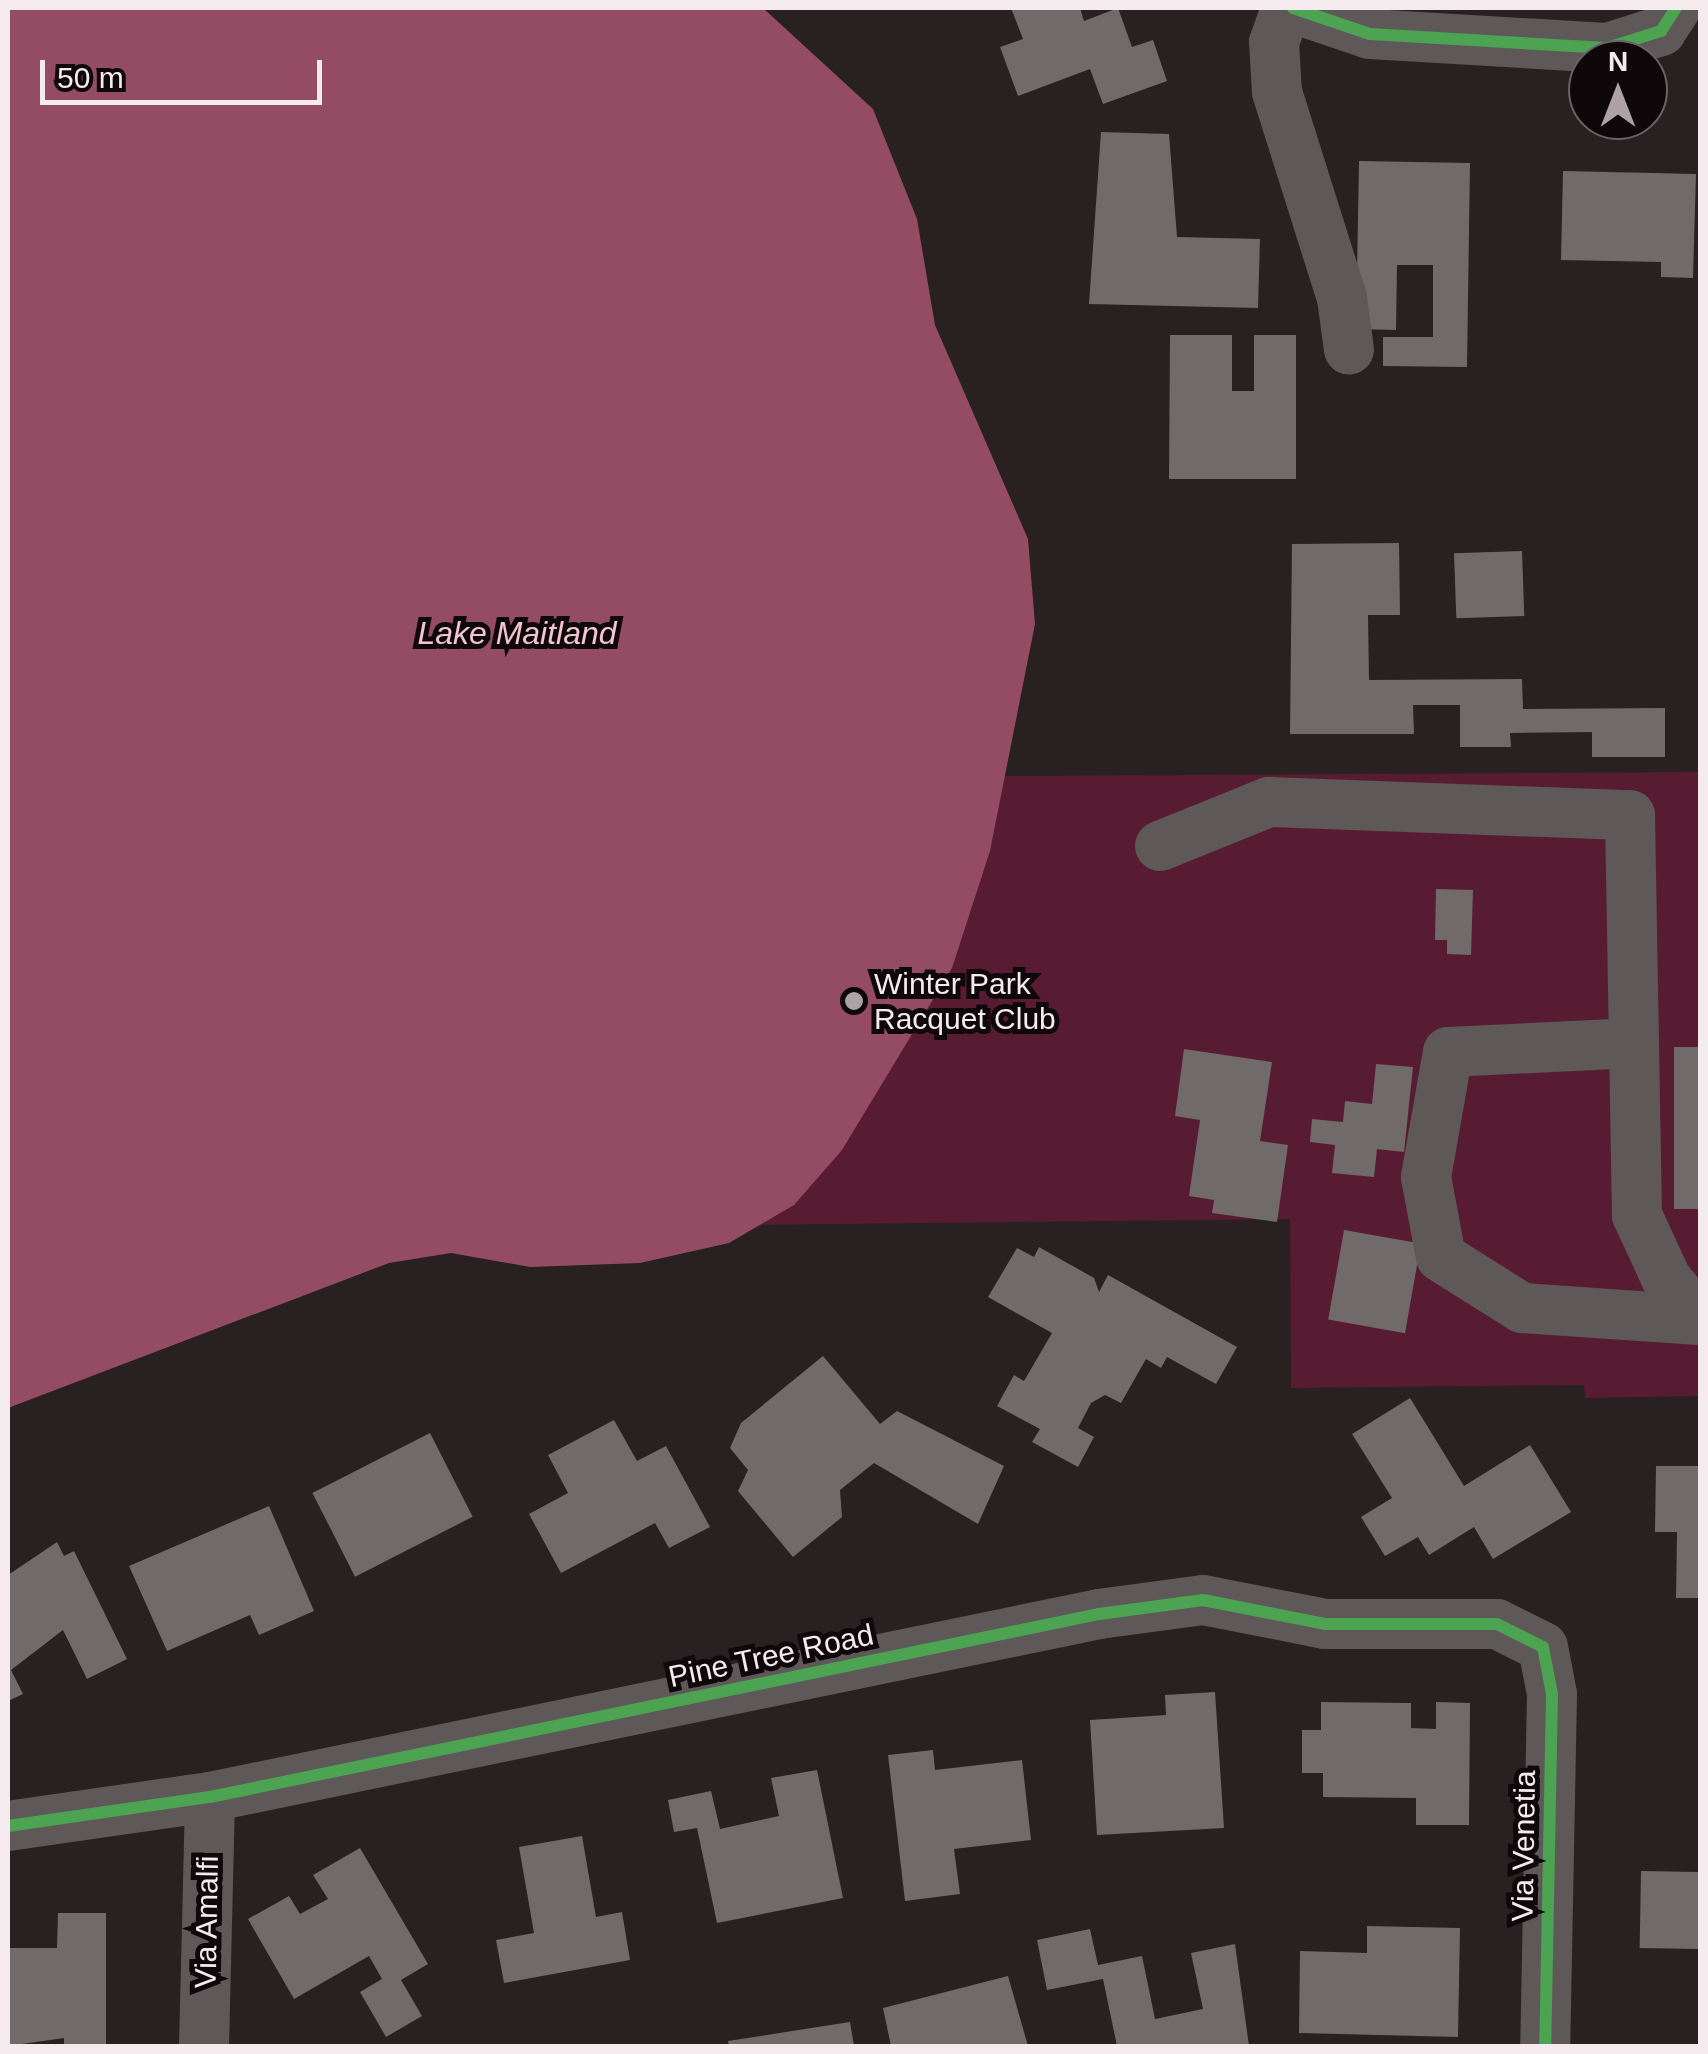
<!DOCTYPE html>
<style>
body{margin:0}
#map{position:relative;width:1708px;height:2054px;overflow:hidden;background:#282021;font-family:Arial,sans-serif}
div>[style]{position:absolute}
[style*='--x']{left:calc(var(--x)*1px);top:calc(var(--y)*1px);width:calc(var(--w)*1px);rotate:calc(var(--a)*1deg)}
.green>*{inset:0;background:#571c32}
.water>*{inset:0;background:#934c63}
.building>*{inset:0;background:#716a6b;transform-origin:0 0}
.minor>*{height:50px;margin:-25px;padding:0 25px;transform-origin:25px;border-radius:25px;background:#5e5859}
.cycleway>*{height:12px;margin:-6px;padding:0 6px;transform-origin:6px;border-radius:6px;background:#4ca352}
.dots>*{width:28px;height:28px;translate:-50% -50%;box-sizing:border-box;border:5px solid #0f080a;border-radius:50%}
span{translate:-50% -50%;white-space:nowrap;text-align:center;line-height:1.15;-webkit-text-stroke:10px #0f080a;paint-order:stroke}
.poi-label{font-size:30px;color:#f5eaed}
.left{translate:0 -50%;text-align:left}
.street-label{font-size:30px;color:#f5eaed}
.water-label{font-size:32px;color:#f3c4d1;font-style:italic}
.frame{position:absolute;inset:0;border:10px solid #f5eaed;pointer-events:none}
.north{position:absolute;left:1568px;top:40px;width:100px;height:100px;box-sizing:border-box;background:#0f080a;border:2px solid #6b6265;border-radius:50%;rotate:0deg;font-size:28px;font-weight:700;line-height:40px;text-align:center;color:#f5eaed}
.north::after{content:'';display:block;margin:auto;width:35px;height:45px;background:#ada3a6;clip-path:polygon(50% 0,100% 100%,50% 72%,0 100%)}
.scale{position:absolute;left:40px;top:60px;width:282px;height:45px;box-sizing:border-box;border:5px solid #f5eaed;border-top:0;padding-left:12px;font-size:30px;line-height:35px;white-space:nowrap;color:#f5eaed;-webkit-text-stroke:8px #0f080a;paint-order:stroke}
</style>
<div id="map">
<div class="green">
<div style="clip-path:polygon(1700px 772px,1700px 1396px,1585px 1398px,1584px 1385px,1291px 1388px,1290px 1219px,8px 1233px,8px 782px)"></div>
</div>
<div class="water">
<div style="clip-path:polygon(8px 8px,763px 8px,873px 109px,917px 219px,935px 325px,1028px 539px,1035px 624px,990px 851px,952px 968px,842px 1150px,794px 1205px,729px 1243px,640px 1263px,530px 1267px,451px 1253px,389px 1263px,8px 1408px)"></div>
</div>
<div class="building">
<div style="clip-path:polygon(1011px 8px,1080px 8px,1084px 21px,1118px 8px,1132px 47px,1153px 40px,1167px 81px,1103px 104px,1090px 69px,1018px 96px,1000px 47px,1023px 39px)"></div>
<div style="clip-path:polygon(1101px 132px,1169px 134px,1177px 237px,1260px 239px,1258px 308px,1089px 304px)"></div>
<div style="clip-path:polygon(1359px 161px,1470px 163px,1467px 367px,1383px 366px,1383px 337px,1433px 337px,1433px 265px,1397px 265px,1396px 330px,1356px 329px)"></div>
<div style="clip-path:polygon(1563px 171px,1696px 174px,1693px 278px,1661px 277px,1661px 262px,1561px 260px)"></div>
<div style="clip-path:polygon(1170px 335px,1232px 335px,1232px 391px,1254px 391px,1254px 335px,1296px 335px,1296px 479px,1169px 479px)"></div>
<div style="clip-path:polygon(1399px 543px,1400px 615px,1368px 615px,1369px 680px,1522px 679px,1523px 709px,1665px 708px,1665px 757px,1592px 757px,1592px 732px,1510px 733px,1511px 747px,1460px 747px,1460px 705px,1413px 705px,1414px 734px,1290px 734px,1292px 544px)"></div>
<div style="left:1522px;top:551px;width:65px;height:68px;rotate:88deg"></div>
<div style="clip-path:polygon(1436px 889px,1473px 890px,1471px 955px,1447px 954px,1447px 940px,1435px 940px)"></div>
<div style="left:1674px;top:1047px;width:26px;height:162px"></div>
<div style="clip-path:polygon(1184px 1049px,1272px 1062px,1260px 1141px,1288px 1145px,1277px 1222px,1212px 1213px,1214px 1200px,1189px 1196px,1200px 1120px,1175px 1116px)"></div>
<div style="clip-path:polygon(1376px 1064px,1413px 1067px,1404px 1152px,1377px 1149px,1374px 1177px,1332px 1173px,1335px 1145px,1310px 1142px,1312px 1119px,1343px 1122px,1345px 1101px,1372px 1104px)"></div>
<div style="left:1344px;top:1230px;width:78px;height:91px;rotate:10deg"></div>
<div style="clip-path:polygon(1039px 1247px,1094px 1278px,1099px 1292px,1108px 1275px,1237px 1347px,1216px 1384px,1167px 1357px,1161px 1368px,1146px 1359px,1121px 1403px,1105px 1395px,1091px 1403px,1078px 1428px,1094px 1437px,1078px 1467px,1032px 1442px,1040px 1429px,997px 1406px,1014px 1375px,1024px 1381px,1052px 1333px,988px 1297px,1017px 1248px,1034px 1257px)"></div>
<div style="clip-path:polygon(823px 1356px,880px 1424px,897px 1411px,1004px 1466px,978px 1524px,874px 1463px,840px 1490px,842px 1517px,793px 1557px,738px 1491px,748px 1470px,730px 1448px,741px 1423px)"></div>
<div style="clip-path:polygon(1410px 1398px,1464px 1486px,1530px 1445px,1571px 1512px,1493px 1559px,1474px 1527px,1429px 1555px,1418px 1537px,1385px 1556px,1361px 1517px,1392px 1498px,1352px 1434px)"></div>
<div style="clip-path:polygon(614px 1420px,637px 1461px,666px 1446px,710px 1527px,669px 1548px,655px 1523px,561px 1573px,529px 1514px,568px 1493px,548px 1455px)"></div>
<div style="left:430px;top:1433px;width:94px;height:132px;rotate:63deg"></div>
<div style="clip-path:polygon(1656px 1466px,1700px 1466px,1700px 1598px,1676px 1598px,1677px 1532px,1655px 1532px)"></div>
<div style="clip-path:polygon(269px 1506px,314px 1611px,259px 1635px,250px 1615px,167px 1651px,129px 1566px)"></div>
<div style="clip-path:polygon(57px 1542px,64px 1556px,74px 1551px,127px 1659px,87px 1679px,63px 1630px,11px 1670px,23px 1694px,8px 1701px,8px 1575px)"></div>
<div style="clip-path:polygon(1215px 1692px,1224px 1828px,1097px 1835px,1090px 1720px,1166px 1715px,1165px 1695px)"></div>
<div style="clip-path:polygon(1321px 1702px,1411px 1703px,1411px 1728px,1436px 1729px,1436px 1702px,1470px 1703px,1469px 1825px,1416px 1825px,1416px 1798px,1323px 1797px,1323px 1773px,1302px 1773px,1302px 1730px,1321px 1730px)"></div>
<div style="clip-path:polygon(933px 1750px,935px 1770px,1022px 1760px,1031px 1840px,954px 1849px,960px 1894px,905px 1901px,888px 1755px)"></div>
<div style="clip-path:polygon(817px 1770px,843px 1898px,717px 1923px,697px 1828px,674px 1832px,668px 1800px,711px 1791px,720px 1829px,779px 1816px,771px 1778px)"></div>
<div style="clip-path:polygon(582px 1836px,596px 1917px,622px 1912px,630px 1960px,504px 1983px,496px 1940px,534px 1933px,519px 1847px)"></div>
<div style="clip-path:polygon(360px 1848px,428px 1964px,401px 1980px,422px 2016px,386px 2037px,360px 1992px,382px 1979px,369px 1956px,294px 1999px,248px 1919px,289px 1896px,300px 1914px,328px 1899px,313px 1875px)"></div>
<div style="left:1641px;top:1871px;width:59px;height:77px;rotate:1deg"></div>
<div style="clip-path:polygon(58px 1913px,106px 1913px,106px 2046px,64px 2046px,64px 2038px,8px 2046px,8px 1948px,57px 1948px)"></div>
<div style="clip-path:polygon(1367px 1926px,1460px 1928px,1458px 2037px,1299px 2033px,1300px 1951px,1367px 1953px)"></div>
<div style="clip-path:polygon(1090px 1929px,1098px 1965px,1142px 1956px,1155px 2019px,1203px 2009px,1191px 1953px,1235px 1944px,1249px 2046px,1117px 2046px,1103px 1979px,1047px 1990px,1037px 1940px)"></div>
<div style="clip-path:polygon(1008px 1976px,1028px 2046px,891px 2046px,883px 2008px)"></div>
<div style="clip-path:polygon(850px 2022px,854px 2046px,729px 2046px,728px 2041px)"></div>
</div>
<div class="minor">
<div style="--x:1286;--y:8;--w:36;--a:109"></div>
<div style="--x:1274;--y:42;--w:50;--a:86.6"></div>
<div style="--x:1277;--y:92;--w:216;--a:72.5"></div>
<div style="--x:1342;--y:298;--w:52;--a:82.3"></div>
<div style="--x:1293;--y:8;--w:81;--a:18.7"></div>
<div style="--x:1370;--y:34;--w:237;--a:3.4"></div>
<div style="--x:1607;--y:48;--w:57;--a:-17.5"></div>
<div style="--x:1661;--y:31;--w:27;--a:-57"></div>
<div style="--x:1160;--y:846;--w:118;--a:-22"></div>
<div style="--x:1269;--y:802;--w:361;--a:2.1"></div>
<div style="--x:1630;--y:815;--w:400;--a:89"></div>
<div style="--x:1637;--y:1215;--w:69;--a:65.3"></div>
<div style="--x:1666;--y:1278;--w:54;--a:51"></div>
<div style="--x:1634;--y:1043;--w:186;--a:177.2"></div>
<div style="--x:1448;--y:1052;--w:127;--a:100"></div>
<div style="--x:1426;--y:1177;--w:81;--a:79.4"></div>
<div style="--x:1441;--y:1257;--w:96;--a:32.2"></div>
<div style="--x:1522;--y:1308;--w:174;--a:3.9"></div>
<div style="--x:8;--y:1826;--w:204;--a:-8.2"></div>
<div style="--x:210;--y:1797;--w:908;--a:-11.63"></div>
<div style="--x:1099;--y:1614;--w:105;--a:-7.7"></div>
<div style="--x:1203;--y:1600;--w:124;--a:11.1"></div>
<div style="--x:1325;--y:1624;--w:172;--a:0"></div>
<div style="--x:1497;--y:1624;--w:51;--a:26.6"></div>
<div style="--x:1543;--y:1647;--w:48;--a:79.2"></div>
<div style="--x:1552;--y:1694;--w:352;--a:91.1"></div>
<div style="--x:204;--y:2046;--w:249;--a:-88.6"></div>
</div>
<div class="cycleway">
<div style="--x:1293;--y:8;--w:81;--a:18.7"></div>
<div style="--x:1370;--y:34;--w:237;--a:3.4"></div>
<div style="--x:1607;--y:48;--w:57;--a:-17.5"></div>
<div style="--x:1661;--y:31;--w:27;--a:-57"></div>
<div style="--x:8;--y:1826;--w:204;--a:-8.2"></div>
<div style="--x:210;--y:1797;--w:908;--a:-11.63"></div>
<div style="--x:1099;--y:1614;--w:105;--a:-7.7"></div>
<div style="--x:1203;--y:1600;--w:124;--a:11.1"></div>
<div style="--x:1325;--y:1624;--w:172;--a:0"></div>
<div style="--x:1497;--y:1624;--w:51;--a:26.6"></div>
<div style="--x:1543;--y:1647;--w:48;--a:79.2"></div>
<div style="--x:1552;--y:1694;--w:352;--a:91.1"></div>
</div>
<div class="dots">
<div style="left:854px;top:1001px;background:#ada3a6"></div>
</div>
<div class="poi-label">
<span class="left" style="left:874px;top:1001px">Winter Park<br>Racquet Club</span>
</div>
<div class="street-label">
<span style="left:771px;top:1656px;rotate:-12deg">Pine Tree Road</span>
<span style="left:1524px;top:1846px;rotate:-89deg">Via Venetia</span>
<span style="left:207px;top:1922px;rotate:-89deg">Via Amalfi</span>
</div>
<div class="water-label">
<span style="left:517px;top:633px">Lake Maitland</span>
</div>
<div class="frame"></div>
<div class="north">N</div>
<div class="scale">50 m</div>
</div>
